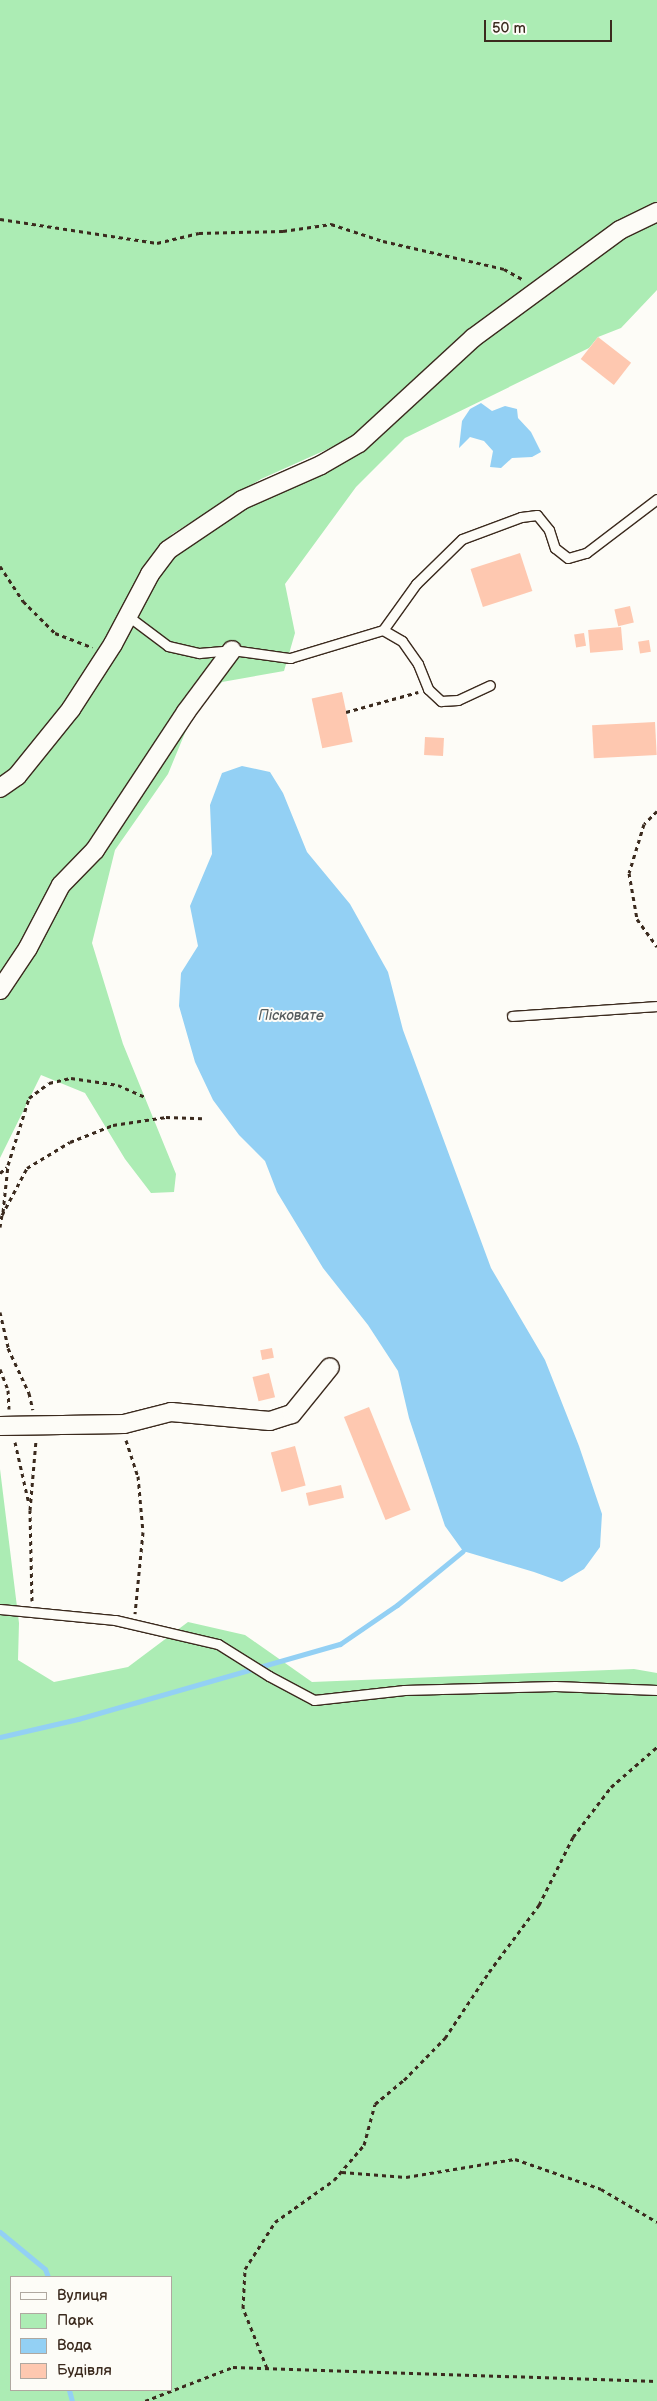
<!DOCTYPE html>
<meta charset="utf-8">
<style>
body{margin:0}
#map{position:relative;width:657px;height:2401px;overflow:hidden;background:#fdfcf7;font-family:"Balsamiq Sans",sans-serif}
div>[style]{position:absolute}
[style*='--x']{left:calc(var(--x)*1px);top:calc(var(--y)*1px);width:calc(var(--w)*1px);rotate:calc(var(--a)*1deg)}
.green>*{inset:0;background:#acecb4}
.water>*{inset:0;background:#93d0f4}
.stream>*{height:5px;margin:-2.5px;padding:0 2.5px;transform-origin:2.5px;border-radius:2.5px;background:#93d0f4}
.building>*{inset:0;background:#fec8b0;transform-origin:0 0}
.path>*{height:3px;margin-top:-1.5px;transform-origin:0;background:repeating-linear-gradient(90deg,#3b2a1e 0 4px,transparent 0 8px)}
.roads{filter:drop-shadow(1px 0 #3b2a1e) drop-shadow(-1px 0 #3b2a1e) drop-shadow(0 1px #3b2a1e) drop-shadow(0 -1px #3b2a1e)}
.lane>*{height:9px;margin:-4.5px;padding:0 4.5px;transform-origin:4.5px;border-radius:4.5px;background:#fdfcf7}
.street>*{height:18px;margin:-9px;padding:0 9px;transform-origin:9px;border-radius:9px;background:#fdfcf7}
span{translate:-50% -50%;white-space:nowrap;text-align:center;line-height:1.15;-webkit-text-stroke:4px #fdfcf7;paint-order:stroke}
.water-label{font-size:14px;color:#555c5e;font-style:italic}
.legend{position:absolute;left:10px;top:2276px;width:162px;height:115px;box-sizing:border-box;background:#fdfcf7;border:1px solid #afa8a0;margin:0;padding:6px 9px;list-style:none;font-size:15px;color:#3b2a1e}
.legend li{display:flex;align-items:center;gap:10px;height:25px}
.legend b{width:25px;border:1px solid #afa8a0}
.scale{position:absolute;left:484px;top:20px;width:128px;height:22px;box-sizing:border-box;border:2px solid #3b2a1e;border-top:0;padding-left:6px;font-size:15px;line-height:18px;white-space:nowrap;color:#3b2a1e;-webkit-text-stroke:4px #fdfcf7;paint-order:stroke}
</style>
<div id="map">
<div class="green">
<div style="clip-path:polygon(0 0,657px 0,657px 203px,600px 234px,469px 334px,359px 435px,261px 479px,172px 534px,147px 566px,85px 673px,12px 773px,0 779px)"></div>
<div style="clip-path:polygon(657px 220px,657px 290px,621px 328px,598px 337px,589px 348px,405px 438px,356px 487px,285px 584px,295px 633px,284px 671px,222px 682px,192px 716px,168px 774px,115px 850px,92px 943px,123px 1044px,176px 1174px,174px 1192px,151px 1193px,125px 1159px,85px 1093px,41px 1075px,0 1158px,0 796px,176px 552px,248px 505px,325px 472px,473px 348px,623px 235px)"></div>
<div style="clip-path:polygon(evenodd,0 1469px,19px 1623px,18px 1660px,54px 1682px,128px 1667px,188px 1622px,245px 1635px,312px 1682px,634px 1669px,657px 1673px,657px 2401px,0 2401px,0 1469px,11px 2277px,171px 2277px,171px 2390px,11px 2390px,11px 2277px)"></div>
</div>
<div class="water">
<div style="clip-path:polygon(481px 403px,492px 411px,505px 406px,517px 409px,518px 418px,531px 432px,541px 452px,532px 457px,512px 458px,501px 468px,490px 467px,493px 451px,484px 441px,470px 437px,459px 448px,462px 421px,470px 409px)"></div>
<div style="clip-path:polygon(242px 766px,270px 772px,283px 793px,307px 852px,350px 904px,388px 972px,403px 1030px,491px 1268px,545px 1360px,579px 1446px,602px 1514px,600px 1547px,584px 1569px,562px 1582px,534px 1572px,463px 1551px,445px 1526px,409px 1418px,398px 1371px,368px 1325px,323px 1268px,277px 1192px,265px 1161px,239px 1135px,213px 1100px,195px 1062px,179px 1006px,181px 973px,198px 946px,190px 906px,212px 854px,210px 805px,222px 773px)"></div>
</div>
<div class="stream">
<div style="--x:0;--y:1737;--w:80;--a:-13"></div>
<div style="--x:78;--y:1719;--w:273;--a:-16"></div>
<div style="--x:340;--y:1644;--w:69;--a:-34.4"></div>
<div style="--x:397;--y:1605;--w:85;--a:-39.3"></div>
<div style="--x:0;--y:2232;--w:58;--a:39.4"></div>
<div style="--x:45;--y:2269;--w:9;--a:69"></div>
<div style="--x:69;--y:2390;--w:11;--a:75"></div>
</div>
<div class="building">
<div style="left:598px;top:337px;width:42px;height:28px;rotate:38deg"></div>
<div style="left:520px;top:553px;width:40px;height:52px;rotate:72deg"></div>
<div style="left:630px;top:606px;width:17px;height:16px;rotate:77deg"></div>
<div style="left:621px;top:627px;width:23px;height:33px;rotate:85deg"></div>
<div style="left:584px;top:633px;width:13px;height:10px;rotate:81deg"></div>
<div style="left:649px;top:640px;width:12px;height:11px;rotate:81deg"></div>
<div style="left:342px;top:692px;width:51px;height:31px;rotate:78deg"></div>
<div style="left:655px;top:722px;width:33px;height:63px;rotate:87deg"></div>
<div style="left:425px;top:737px;width:19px;height:18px;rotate:3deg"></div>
<div style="left:272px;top:1348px;width:10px;height:12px;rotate:79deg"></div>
<div style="left:269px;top:1373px;width:25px;height:17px;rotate:76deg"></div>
<div style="left:369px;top:1407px;width:111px;height:27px;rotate:68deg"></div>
<div style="left:295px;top:1446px;width:41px;height:25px;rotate:75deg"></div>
<div style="left:341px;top:1485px;width:13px;height:36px;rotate:77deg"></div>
</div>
<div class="path">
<div style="--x:0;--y:219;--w:159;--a:8.7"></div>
<div style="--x:157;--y:243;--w:43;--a:-13.4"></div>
<div style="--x:199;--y:233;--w:84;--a:-1.4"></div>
<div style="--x:283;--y:231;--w:49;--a:-8.3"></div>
<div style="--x:331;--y:224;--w:55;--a:18.1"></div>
<div style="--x:383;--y:241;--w:124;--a:13"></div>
<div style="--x:504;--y:269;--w:23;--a:29"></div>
<div style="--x:0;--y:566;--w:42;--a:56.7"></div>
<div style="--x:23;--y:601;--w:45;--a:45"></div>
<div style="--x:55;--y:633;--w:40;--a:21"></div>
<div style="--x:346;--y:712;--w:75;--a:-15.5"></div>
<div style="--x:657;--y:811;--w:18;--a:135"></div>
<div style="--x:644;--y:824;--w:51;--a:107"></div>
<div style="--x:629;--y:873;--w:47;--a:80.1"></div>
<div style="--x:637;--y:919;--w:34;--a:54"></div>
<div style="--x:0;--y:1173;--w:9;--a:-41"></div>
<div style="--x:3;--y:1212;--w:47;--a:-83.9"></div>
<div style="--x:8;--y:1165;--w:70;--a:-72.6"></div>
<div style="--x:29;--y:1098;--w:25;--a:-37"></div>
<div style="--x:49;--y:1083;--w:23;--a:-13"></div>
<div style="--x:71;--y:1078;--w:48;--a:8.5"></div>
<div style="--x:118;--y:1085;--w:30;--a:24"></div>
<div style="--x:0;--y:1227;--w:12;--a:-81"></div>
<div style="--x:2;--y:1215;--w:53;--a:-62"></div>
<div style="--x:27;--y:1168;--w:50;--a:-31.2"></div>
<div style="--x:70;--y:1142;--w:46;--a:-21.6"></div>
<div style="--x:113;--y:1125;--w:54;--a:-8.6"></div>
<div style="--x:166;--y:1117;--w:36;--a:2"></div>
<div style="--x:0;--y:1312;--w:37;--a:77"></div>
<div style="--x:8;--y:1348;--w:50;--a:65"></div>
<div style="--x:29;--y:1393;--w:17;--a:77"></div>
<div style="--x:0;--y:1369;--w:22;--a:69"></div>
<div style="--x:8;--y:1390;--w:19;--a:87"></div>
<div style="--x:126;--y:1440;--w:38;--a:72"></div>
<div style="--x:138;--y:1476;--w:56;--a:84.9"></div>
<div style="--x:143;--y:1532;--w:82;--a:95.6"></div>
<div style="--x:15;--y:1442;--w:64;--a:77.3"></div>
<div style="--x:32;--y:1601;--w:91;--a:-91.3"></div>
<div style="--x:30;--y:1510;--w:70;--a:-85.1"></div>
<div style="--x:342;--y:2172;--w:64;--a:4.5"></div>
<div style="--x:406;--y:2177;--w:110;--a:-9.4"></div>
<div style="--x:515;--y:2159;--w:91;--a:19.2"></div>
<div style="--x:601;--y:2189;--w:65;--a:30.5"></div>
<div style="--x:267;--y:2368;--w:65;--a:-111.8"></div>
<div style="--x:243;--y:2308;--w:39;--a:-87"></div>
<div style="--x:245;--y:2269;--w:56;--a:-57.4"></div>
<div style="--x:275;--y:2222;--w:72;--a:-35.4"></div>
<div style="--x:334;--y:2180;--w:46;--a:-49.4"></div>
<div style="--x:364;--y:2145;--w:42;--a:-75"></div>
<div style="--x:375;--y:2104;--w:38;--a:-40"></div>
<div style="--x:404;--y:2080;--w:59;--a:-45.7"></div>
<div style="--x:445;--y:2038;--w:79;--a:-56.3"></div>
<div style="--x:489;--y:1972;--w:84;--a:-53.3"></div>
<div style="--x:539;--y:1905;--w:76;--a:-63.4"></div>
<div style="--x:573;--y:1837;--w:63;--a:-52.8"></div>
<div style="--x:611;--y:1787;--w:61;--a:-41"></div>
<div style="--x:145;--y:2401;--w:94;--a:-21.1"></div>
<div style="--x:233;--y:2367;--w:424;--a:1.9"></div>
</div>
<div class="roads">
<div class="lane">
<div style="--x:128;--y:616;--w:50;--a:36.9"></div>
<div style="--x:168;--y:646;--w:32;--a:13"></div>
<div style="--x:199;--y:653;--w:33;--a:-5"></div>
<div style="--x:232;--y:650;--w:59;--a:7.9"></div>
<div style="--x:290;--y:658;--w:97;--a:-16.8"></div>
<div style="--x:383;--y:630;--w:57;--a:-54.3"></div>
<div style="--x:416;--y:584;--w:64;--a:-44.4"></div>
<div style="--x:462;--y:539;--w:63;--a:-20.4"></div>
<div style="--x:521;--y:517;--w:16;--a:-7"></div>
<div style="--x:537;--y:515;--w:19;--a:51"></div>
<div style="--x:549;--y:530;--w:19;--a:72"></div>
<div style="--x:555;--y:548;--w:16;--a:38"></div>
<div style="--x:568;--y:558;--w:19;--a:-16"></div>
<div style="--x:586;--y:553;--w:89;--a:-37.3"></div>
<div style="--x:383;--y:630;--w:22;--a:30"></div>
<div style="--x:402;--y:641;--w:28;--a:55"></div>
<div style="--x:418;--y:664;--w:27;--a:68"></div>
<div style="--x:428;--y:689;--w:18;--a:43"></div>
<div style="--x:441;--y:701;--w:17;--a:-3"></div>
<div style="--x:458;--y:700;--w:35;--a:-25"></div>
<div style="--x:512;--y:1016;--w:145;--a:-3.9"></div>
<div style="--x:0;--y:1609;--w:116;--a:5.5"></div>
<div style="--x:115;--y:1620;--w:106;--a:13.1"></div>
<div style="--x:218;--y:1644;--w:60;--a:32.1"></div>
<div style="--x:269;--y:1676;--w:51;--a:28.1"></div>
<div style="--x:314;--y:1700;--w:91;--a:-6.3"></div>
<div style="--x:404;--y:1690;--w:151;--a:-1.5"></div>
<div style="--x:555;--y:1686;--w:102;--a:2.2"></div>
</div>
<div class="street">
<div style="--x:0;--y:788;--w:21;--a:-35"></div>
<div style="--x:17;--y:776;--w:86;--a:-51.1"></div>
<div style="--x:71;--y:709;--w:77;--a:-57.1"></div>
<div style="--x:113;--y:644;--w:79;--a:-62.1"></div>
<div style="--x:150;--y:574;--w:30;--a:-53"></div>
<div style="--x:168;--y:550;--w:89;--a:-34"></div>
<div style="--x:242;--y:500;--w:86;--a:-23.9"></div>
<div style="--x:321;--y:465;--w:44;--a:-30.1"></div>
<div style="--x:359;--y:443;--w:155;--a:-42.6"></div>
<div style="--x:473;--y:338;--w:182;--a:-36.3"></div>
<div style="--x:620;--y:230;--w:41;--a:-25.9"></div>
<div style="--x:0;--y:990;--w:50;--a:-56.3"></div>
<div style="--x:28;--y:948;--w:71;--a:-62.4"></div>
<div style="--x:61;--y:885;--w:49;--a:-45.8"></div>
<div style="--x:95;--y:850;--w:165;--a:-56.6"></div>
<div style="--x:186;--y:712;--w:77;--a:-53.4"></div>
<div style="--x:0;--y:1426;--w:124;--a:-0.9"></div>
<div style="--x:124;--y:1424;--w:49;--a:-14.3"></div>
<div style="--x:171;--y:1412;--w:99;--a:5.2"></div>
<div style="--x:270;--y:1421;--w:23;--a:-18"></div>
<div style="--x:292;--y:1414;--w:60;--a:-51"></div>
</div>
</div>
<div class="water-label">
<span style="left:291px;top:1016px">Пісковате</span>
</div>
<ul class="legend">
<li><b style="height:6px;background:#fdfcf7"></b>Вулиця</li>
<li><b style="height:14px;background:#acecb4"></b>Парк</li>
<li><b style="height:14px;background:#93d0f4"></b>Вода</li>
<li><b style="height:14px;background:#fec8b0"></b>Будівля</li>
</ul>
<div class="scale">50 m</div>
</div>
